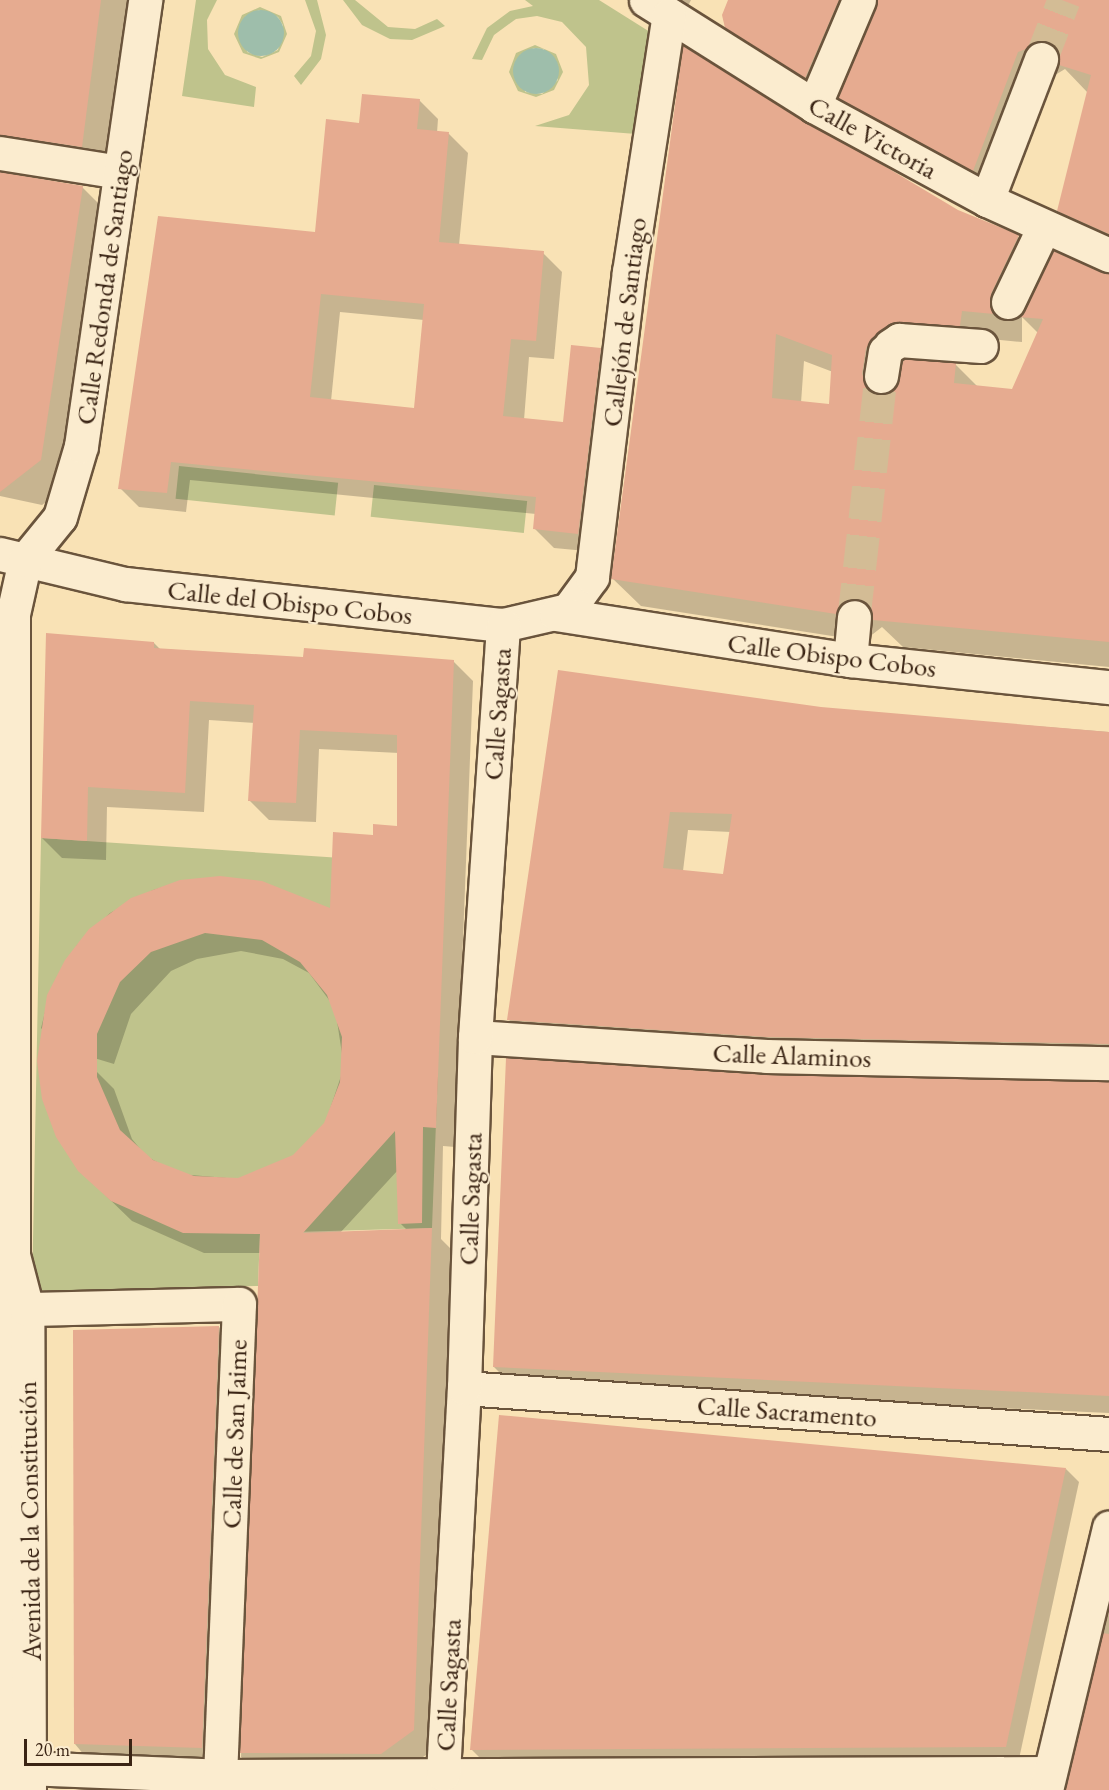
<!DOCTYPE html>
<meta charset="utf-8">
<style>
body{margin:0}
#map{position:relative;width:1109px;height:1790px;overflow:hidden;background:#f9e2b5;font-family:"EB Garamond",serif}
div>[style]{position:absolute}
[style*='--x']{left:calc(var(--x)*1px);top:calc(var(--y)*1px);width:calc(var(--w)*1px);rotate:calc(var(--a)*1deg)}
.green>*{inset:0;background:#bfc38c;transform-origin:0 0}
.water>*{inset:0;background:#9ebeab}
.round{border-radius:50%}
.shadow>*{inset:0;background:#0003}
.building>*{inset:0;background:#e6ab90}
.minor-tunnel>*{height:33px;margin-top:-16.5px;transform-origin:0;background:repeating-linear-gradient(90deg,#d3bc95 0 33px,transparent 0 49px)}
.roads{filter:drop-shadow(2px 0 #6a543c) drop-shadow(-2px 0 #6a543c) drop-shadow(0 2px #6a543c) drop-shadow(0 -2px #6a543c)}
.minor>*{height:33px;margin:-16.5px;padding:0 16.5px;transform-origin:16.5px;border-radius:16.5px;background:#fbeccf}
span{translate:-50% -50%;white-space:nowrap;text-align:center;line-height:1.15;-webkit-text-stroke:4.5px #fbeccf;paint-order:stroke}
.street-label{font-size:27px;color:#3a2414}
.scale{position:absolute;left:24px;top:1739px;width:108px;height:27px;box-sizing:border-box;border:3px solid #3a2414;border-top:0;padding-left:8px;font-size:18px;line-height:21px;white-space:nowrap;color:#3a2414;-webkit-text-stroke:4px #fbeccf;paint-order:stroke}
</style>
<div id="map">
<div class="green">
<div style="clip-path:polygon(196px 0,217px 0,207px 20px,208px 49px,225px 75px,256px 87px,254px 107px,182px 96px)"></div>
<div style="clip-path:polygon(305px 0,317px 0,326px 35px,321px 59px,301px 85px,294px 76px,311px 56px,316px 31px)"></div>
<div style="clip-path:polygon(343px 0,355px 0,388px 27px,415px 29px,437px 19px,445px 26px,412px 40px,390px 39px,362px 25px)"></div>
<div style="clip-path:polygon(525px 0,599px 0,650px 32px,636px 134px,535px 126px,569px 115px,589px 85px,586px 47px,562px 22px,537px 16px,516px 19px,494px 35px,482px 60px,472px 59px,487px 28px,510px 11px,533px 6px)"></div>
<div style="clip-path:polygon(evenodd,260px 7px,281px 16px,287px 34px,279px 52px,261px 59px,243px 53px,234px 34px,242px 15px,260px 7px,259px 10px,278px 17px,283px 25px,278px 50px,262px 57px,247px 52px,245px 17px,259px 10px)"></div>
<div style="clip-path:polygon(evenodd,535px 45px,556px 54px,563px 72px,554px 90px,536px 97px,518px 91px,509px 72px,516px 53px,535px 45px,534px 48px,544px 49px,558px 80px,542px 94px,525px 92px,520px 55px,534px 48px)"></div>
<div style="left:179px;top:466px;width:160px;height:33px;rotate:6deg"></div>
<div style="left:374px;top:485px;width:154px;height:32px;rotate:6deg"></div>
<div style="clip-path:polygon(41px 838px,357px 859px,438px 1070px,432px 1228px,260px 1233px,258px 1286px,32px 1291px)"></div>
</div>
<div class="water">
<div class="round" style="left:238px;top:10px;width:46px;height:46px"></div>
<div class="round" style="left:513px;top:48px;width:46px;height:46px"></div>
</div>
<div class="shadow">
<div style="clip-path:polygon(0 0,133px 0,107px 172px,12px 166px,8px 175px,82px 187px,108px 213px,67px 486px,42px 505px,0 496px)"></div>
<div style="clip-path:polygon(671px 0,691px 0,686px 10px)"></div>
<div style="clip-path:polygon(730px 0,1109px 0,1109px 249px,1087px 239px,1059px 211px,1088px 93px,1065px 69px,1047px 80px,1002px 198px,868px 126px,838px 96px,834px 105px,755px 56px,726px 27px)"></div>
<div style="clip-path:polygon(evenodd,684px 48px,958px 211px,1018px 237px,1047px 266px,1109px 275px,1109px 667px,903px 647px,882px 627px,864px 641px,641px 606px,612px 578px,684px 48px,1022px 317px,1038px 333px,1013px 390px,978px 387px,955px 364px,909px 361px,917px 352px,990px 339px,1022px 342px,1022px 317px,684px 48px,804px 361px,833px 372px,830px 405px,801px 403px,804px 361px,684px 48px,903px 367px,896px 389px,892px 391px,894px 377px,903px 367px)"></div>
<div style="clip-path:polygon(evenodd,419px 100px,438px 119px,437px 133px,449px 134px,468px 153px,459px 245px,543px 253px,562px 272px,554px 359px,529px 357px,524px 420px,564px 423px,600px 349px,619px 368px,597px 552px,554px 548px,535px 529px,536px 514px,190px 480px,186px 512px,139px 507px,120px 488px,317px 233px,360px 124px,419px 100px,340px 312px,424px 320px,415px 409px,331px 401px,340px 312px)"></div>
<div style="clip-path:polygon(evenodd,154px 643px,160px 649px,305px 658px,453px 661px,473px 681px,455px 1147px,443px 1146px,441px 1239px,451px 1249px,433px 1750px,406px 1769px,261px 1776px,241px 1757px,261px 1253px,204px 1253px,132px 1221px,100px 1190px,94px 1069px,114px 1089px,132px 1139px,146px 1156px,179px 1174px,239px 1179px,294px 1156px,325px 1124px,344px 1067px,335px 1008px,309px 973px,283px 959px,241px 951px,197px 959px,171px 971px,131px 1014px,114px 1064px,61px 1048px,41px 1028px,49px 996px,77px 945px,110px 913px,153px 890px,186px 880px,331px 910px,374px 837px,398px 827px,399px 753px,319px 749px,316px 822px,269px 820px,249px 800px,255px 723px,209px 720px,204px 812px,107px 807px,106px 860px,62px 858px,42px 838px,154px 643px,398px 1170px,400px 1223px,407px 1230px,340px 1233px,398px 1170px)"></div>
<div style="clip-path:polygon(evenodd,559px 672px,820px 709px,1109px 732px,1109px 1062px,528px 1039px,509px 1020px,559px 672px,688px 830px,731px 832px,724px 876px,683px 871px,688px 830px)"></div>
<div style="clip-path:polygon(766px 1076px,1109px 1083px,1109px 1413px,513px 1386px,494px 1367px)"></div>
<div style="clip-path:polygon(219px 1327px,240px 1349px,223px 1777px,98px 1772px,75px 1744px,75px 1331px)"></div>
<div style="clip-path:polygon(1066px 1469px,1079px 1482px,1019px 1759px,484px 1762px,471px 1749px)"></div>
<div style="clip-path:polygon(1109px 1610px,1109px 1790px,1067px 1790px)"></div>
</div>
<div class="building">
<div style="clip-path:polygon(0 0,101px 0,82px 147px,0 135px)"></div>
<div style="clip-path:polygon(728px 0,839px 0,805px 78px,725px 28px,722px 15px)"></div>
<div style="clip-path:polygon(877px 0,1109px 0,1109px 234px,1057px 211px,1091px 75px,1059px 65px,1056px 48px,1047px 41px,1018px 52px,973px 171px,838px 98px)"></div>
<div style="clip-path:polygon(evenodd,683px 46px,958px 210px,1019px 235px,991px 294px,994px 314px,962px 311px,960px 326px,889px 324px,866px 348px,862px 374px,870px 391px,879px 395px,895px 388px,904px 359px,956px 363px,954px 383px,1012px 389px,1043px 319px,1019px 317px,1053px 251px,1109px 273px,1109px 642px,873px 620px,871px 609px,856px 598px,846px 600px,836px 614px,611px 579px,683px 46px,776px 334px,832px 355px,829px 404px,772px 398px,776px 334px)"></div>
<div style="clip-path:polygon(evenodd,362px 94px,420px 99px,417px 129px,449px 132px,439px 242px,544px 251px,536px 341px,511px 339px,503px 416px,563px 422px,571px 345px,601px 348px,578px 534px,533px 529px,536px 497px,171px 462px,167px 493px,118px 489px,158px 216px,315px 232px,326px 119px,359px 123px,362px 94px,321px 294px,424px 304px,414px 408px,310px 397px,321px 294px)"></div>
<div style="clip-path:polygon(0 172px,83px 186px,41px 460px,0 492px)"></div>
<div style="clip-path:polygon(evenodd,46px 633px,154px 642px,154px 648px,303px 657px,304px 648px,454px 660px,436px 1128px,423px 1127px,422px 1223px,398px 1224px,395px 1131px,303px 1233px,432px 1228px,414px 1730px,381px 1754px,240px 1753px,260px 1234px,183px 1233px,111px 1201px,78px 1171px,56px 1137px,42px 1099px,37px 1061px,47px 995px,65px 960px,89px 929px,131px 898px,180px 880px,220px 876px,262px 881px,330px 908px,333px 832px,373px 835px,373px 824px,397px 826px,397px 735px,300px 730px,296px 803px,248px 801px,254px 705px,190px 701px,185px 793px,88px 787px,87px 841px,41px 838px,46px 633px,205px 933px,262px 940px,300px 962px,327px 995px,342px 1037px,340px 1082px,324px 1123px,293px 1155px,238px 1178px,194px 1176px,153px 1160px,120px 1130px,97px 1077px,97px 1034px,120px 982px,151px 952px,205px 933px)"></div>
<div style="clip-path:polygon(evenodd,558px 670px,821px 707px,1109px 732px,1109px 1044px,767px 1037px,507px 1020px,558px 670px,670px 812px,732px 814px,723px 874px,663px 868px,670px 812px)"></div>
<div style="clip-path:polygon(506px 1058px,766px 1075px,1109px 1082px,1109px 1396px,493px 1367px)"></div>
<div style="clip-path:polygon(219px 1326px,202px 1748px,74px 1744px,73px 1330px)"></div>
<div style="clip-path:polygon(499px 1415px,1066px 1468px,1006px 1747px,470px 1750px)"></div>
<div style="clip-path:polygon(1103px 1633px,1109px 1634px,1109px 1790px,1065px 1790px)"></div>
</div>
<div class="minor-tunnel">
<div style="--x:1041;--y:59;--w:63;--a:-68.7"></div>
<div style="--x:854;--y:617;--w:243;--a:-83.6"></div>
</div>
<div class="roads">
<div class="minor">
<div style="--x:646;--y:0;--w:199;--a:32.2"></div>
<div style="--x:814;--y:106;--w:197;--a:28.5"></div>
<div style="--x:987;--y:200;--w:134;--a:24.3"></div>
<div style="--x:814;--y:106;--w:115;--a:-67"></div>
<div style="--x:0;--y:153;--w:121;--a:9"></div>
<div style="--x:987;--y:200;--w:151;--a:-69"></div>
<div style="--x:1008;--y:302;--w:83;--a:-64.4"></div>
<div style="--x:890;--y:346;--w:11;--a:-34"></div>
<div style="--x:899;--y:340;--w:82;--a:4.2"></div>
<div style="--x:881;--y:376;--w:25;--a:-81"></div>
<div style="--x:0;--y:554;--w:129;--a:13.5"></div>
<div style="--x:125;--y:584;--w:380;--a:6.2"></div>
<div style="--x:503;--y:625;--w:67;--a:-13"></div>
<div style="--x:568;--y:610;--w:41;--a:-54"></div>
<div style="--x:592;--y:577;--w:307;--a:-83.1"></div>
<div style="--x:629;--y:272;--w:260;--a:-81.2"></div>
<div style="--x:556;--y:614;--w:298;--a:8.9"></div>
<div style="--x:850;--y:660;--w:260;--a:6"></div>
<div style="--x:850;--y:660;--w:43;--a:-84.7"></div>
<div style="--x:475;--y:1037;--w:292;--a:3.7"></div>
<div style="--x:766;--y:1056;--w:343;--a:1.2"></div>
<div style="--x:27;--y:1309;--w:212;--a:-1.4"></div>
<div style="--x:239;--y:1304;--w:472;--a:92.3"></div>
<div style="--x:464;--y:1388;--w:647;--a:4.08"></div>
<div style="--x:0;--y:1767;--w:220;--a:2.3"></div>
<div style="--x:220;--y:1776;--w:828;--a:-0.21"></div>
<div style="--x:443;--y:1774;--w:387;--a:-86.9"></div>
<div style="--x:464;--y:1388;--w:351;--a:-88.2"></div>
<div style="--x:475;--y:1037;--w:413;--a:-86.1"></div>
<div style="--x:4;--y:1788;--w:503;--a:-90.46"></div>
<div style="--x:0;--y:1285;--w:33;--a:-67"></div>
<div style="--x:29;--y:1790;--w:481;--a:-90.2"></div>
<div style="--x:27;--y:1309;--w:56;--a:-104.5"></div>
<div style="--x:13;--y:1255;--w:641;--a:-90"></div>
<div style="--x:13;--y:614;--w:55;--a:-77.5"></div>
<div style="--x:25;--y:560;--w:55;--a:-50.9"></div>
<div style="--x:60;--y:517;--w:74;--a:-73.5"></div>
<div style="--x:81;--y:446;--w:451;--a:-81.8"></div>
<div style="--x:1046;--y:1790;--w:270;--a:-76.5"></div>
</div>
</div>
<div class="street-label">
<span style="left:873px;top:137px;rotate:29deg">Calle Victoria</span>
<span style="left:104px;top:287px;rotate:-82deg">Calle Redonda de Santiago</span>
<span style="left:624px;top:322px;rotate:-83deg">Callejón de Santiago</span>
<span style="left:290px;top:602px;rotate:6deg">Calle del Obispo Cobos</span>
<span style="left:832px;top:655px;rotate:7deg">Calle Obispo Cobos</span>
<span style="left:497px;top:714px;rotate:-86deg">Calle Sagasta</span>
<span style="left:792px;top:1055px;rotate:2deg">Calle Alaminos</span>
<span style="left:470px;top:1199px;rotate:-88deg">Calle Sagasta</span>
<span style="left:787px;top:1411px;rotate:4deg">Calle Sacramento</span>
<span style="left:234px;top:1434px;rotate:-88deg">Calle de San Jaime</span>
<span style="left:29px;top:1521px;rotate:-91deg">Avenida de la Constitución</span>
<span style="left:448px;top:1685px;rotate:-87deg">Calle Sagasta</span>
</div>
<div class="scale">20 m</div>
</div>
